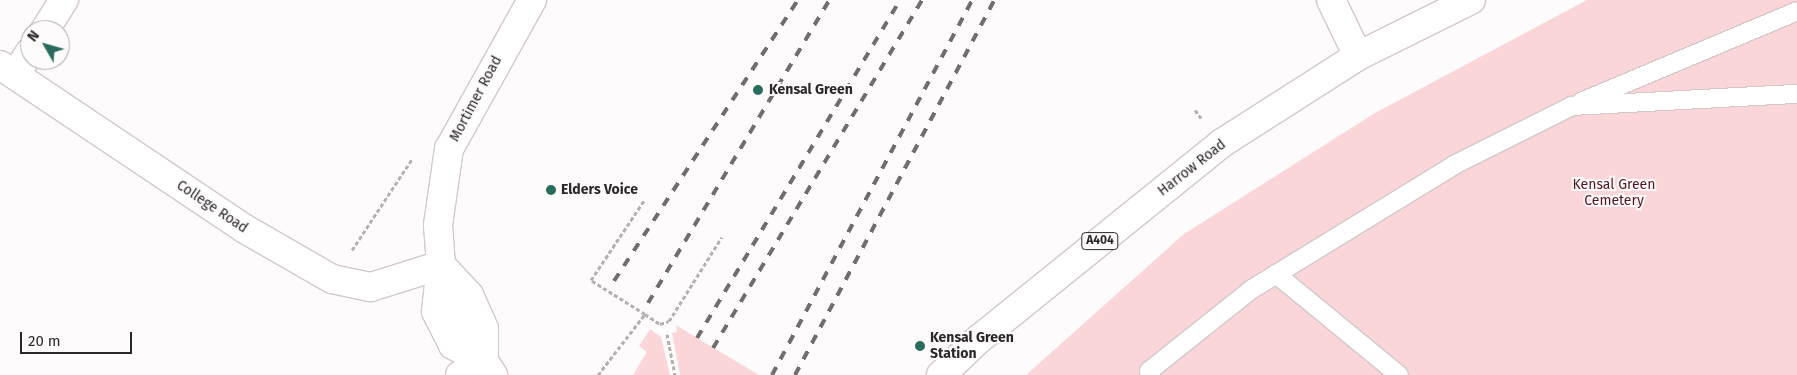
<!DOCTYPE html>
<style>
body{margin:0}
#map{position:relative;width:1797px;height:375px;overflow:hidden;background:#fdfbfb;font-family:"Fira Sans",sans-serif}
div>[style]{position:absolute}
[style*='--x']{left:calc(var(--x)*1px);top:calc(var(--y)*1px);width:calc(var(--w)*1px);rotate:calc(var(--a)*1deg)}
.green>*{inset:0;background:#fbd6d8}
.path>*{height:3px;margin-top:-1.5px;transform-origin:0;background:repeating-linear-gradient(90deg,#b3b0b0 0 4px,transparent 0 6.5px)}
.roads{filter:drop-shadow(1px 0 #d4c8c9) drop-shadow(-1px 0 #d4c8c9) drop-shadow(0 1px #d4c8c9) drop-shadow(0 -1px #d4c8c9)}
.lane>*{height:18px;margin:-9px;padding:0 9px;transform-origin:9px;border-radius:9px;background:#fff}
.street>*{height:28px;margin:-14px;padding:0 14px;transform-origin:14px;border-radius:14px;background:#fff}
.secondary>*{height:28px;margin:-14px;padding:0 14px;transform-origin:14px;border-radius:14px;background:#fff}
.primary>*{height:28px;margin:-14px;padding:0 14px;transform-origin:14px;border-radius:14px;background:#fff}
.rail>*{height:4px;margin-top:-2px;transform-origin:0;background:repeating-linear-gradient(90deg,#706d6d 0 9px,transparent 0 18px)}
.dots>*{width:14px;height:14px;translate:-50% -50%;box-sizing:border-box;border:2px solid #fdfbfb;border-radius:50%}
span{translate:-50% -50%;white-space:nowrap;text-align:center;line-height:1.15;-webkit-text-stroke:4px #fdfbfb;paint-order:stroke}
.shield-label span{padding:1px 4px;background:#fdfbfb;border:1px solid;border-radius:4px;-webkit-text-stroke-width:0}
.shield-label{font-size:12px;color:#2c2828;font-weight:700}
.poi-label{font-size:14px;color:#2c2828;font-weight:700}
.left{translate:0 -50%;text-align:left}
.street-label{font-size:14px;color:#2c2828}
.park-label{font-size:14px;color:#541421}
.north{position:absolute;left:20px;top:20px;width:50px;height:50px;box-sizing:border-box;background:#fdfbfb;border:1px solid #a9a7a7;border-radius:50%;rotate:308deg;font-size:14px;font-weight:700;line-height:20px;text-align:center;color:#2c2828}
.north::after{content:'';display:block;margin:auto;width:18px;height:22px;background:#286c5d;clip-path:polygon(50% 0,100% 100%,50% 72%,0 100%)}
.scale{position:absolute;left:20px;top:332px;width:112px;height:22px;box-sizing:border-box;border:2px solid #2c2828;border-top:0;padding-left:6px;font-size:15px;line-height:18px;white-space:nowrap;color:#2c2828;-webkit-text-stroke:4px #fdfbfb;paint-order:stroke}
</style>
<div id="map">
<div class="green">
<div style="clip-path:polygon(1587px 0,1797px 0,1797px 375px,1026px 375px,1184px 234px,1375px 113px)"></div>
<div style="clip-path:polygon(676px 325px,697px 338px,759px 375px,680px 375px,672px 333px,677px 332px)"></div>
<div style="clip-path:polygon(650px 329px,661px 337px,670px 375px,633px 375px,647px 352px,639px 346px)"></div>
</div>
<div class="path">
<div style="--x:1195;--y:110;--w:10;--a:53"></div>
<div style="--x:352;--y:250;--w:109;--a:-56.6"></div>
<div style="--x:645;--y:314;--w:18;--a:34"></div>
<div style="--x:660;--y:324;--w:9;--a:-18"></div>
<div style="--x:669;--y:321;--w:99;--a:-57.8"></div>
<div style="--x:667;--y:334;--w:42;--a:79"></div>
<div style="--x:598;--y:375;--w:77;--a:-52.4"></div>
<div style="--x:645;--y:314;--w:64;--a:-147.8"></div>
<div style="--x:591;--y:280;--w:97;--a:-56.3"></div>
</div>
<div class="roads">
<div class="lane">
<div style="--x:1581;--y:102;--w:234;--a:-22.8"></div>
<div style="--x:1276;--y:274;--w:159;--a:39.4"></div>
<div style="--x:445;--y:275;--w:45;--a:73.2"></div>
<div style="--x:458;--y:318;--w:47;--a:59"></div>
<div style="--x:1151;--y:375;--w:4;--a:-117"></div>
<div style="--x:1149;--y:371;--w:132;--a:-38.5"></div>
<div style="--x:1252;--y:289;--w:237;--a:-31.5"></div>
<div style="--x:1454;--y:165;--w:132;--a:-26.6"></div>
<div style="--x:1572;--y:106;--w:225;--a:-3.1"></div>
</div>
<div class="street">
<div style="--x:1331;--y:0;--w:62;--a:64.3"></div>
<div style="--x:45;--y:30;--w:36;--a:-58"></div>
<div style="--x:0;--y:65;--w:295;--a:33.8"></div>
<div style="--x:245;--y:229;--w:100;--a:29.9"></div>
<div style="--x:332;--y:279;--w:40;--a:12"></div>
<div style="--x:371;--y:287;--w:73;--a:-17.4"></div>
<div style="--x:15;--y:75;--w:27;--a:-57"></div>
<div style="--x:460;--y:375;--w:28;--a:-30"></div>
</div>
<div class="secondary">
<div style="--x:441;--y:265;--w:41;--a:47"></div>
<div style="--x:469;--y:295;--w:37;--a:66"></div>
<div style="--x:484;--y:329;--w:32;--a:90"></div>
<div style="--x:484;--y:361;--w:17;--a:57"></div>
<div style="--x:484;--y:361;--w:35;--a:-153"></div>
<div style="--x:453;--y:345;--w:38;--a:-117"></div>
<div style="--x:436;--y:311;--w:46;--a:-83.8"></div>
<div style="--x:441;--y:265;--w:40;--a:-94.3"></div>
<div style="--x:438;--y:225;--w:77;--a:-81.8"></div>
<div style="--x:449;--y:149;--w:171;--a:-60.9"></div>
</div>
<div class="primary">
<div style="--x:941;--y:375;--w:52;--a:-43.5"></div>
<div style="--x:979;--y:339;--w:312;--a:-38.9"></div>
<div style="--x:1222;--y:143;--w:161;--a:-32.6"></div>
<div style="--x:1358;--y:56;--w:126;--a:-26.4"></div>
</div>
</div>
<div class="rail">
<div style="--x:614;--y:281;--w:336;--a:-56.8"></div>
<div style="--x:648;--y:303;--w:353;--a:-59.1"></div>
<div style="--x:697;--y:338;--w:394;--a:-59"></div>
<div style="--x:713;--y:348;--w:406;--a:-59"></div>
<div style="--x:772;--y:375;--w:425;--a:-61.9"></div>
<div style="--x:795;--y:375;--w:425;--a:-62"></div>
</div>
<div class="dots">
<div style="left:758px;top:90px;background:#286c5d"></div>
<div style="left:551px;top:190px;background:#286c5d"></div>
<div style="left:920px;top:346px;background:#286c5d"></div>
</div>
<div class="shield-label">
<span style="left:1100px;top:241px">A404</span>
</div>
<div class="poi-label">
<span class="left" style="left:769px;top:90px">Kensal Green</span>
<span class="left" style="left:561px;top:190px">Elders Voice</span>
<span class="left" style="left:930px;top:346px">Kensal Green<br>Station</span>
</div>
<div class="street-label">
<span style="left:476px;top:99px;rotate:-62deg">Mortimer Road</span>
<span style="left:1192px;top:168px;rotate:-38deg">Harrow Road</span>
<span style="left:212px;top:207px;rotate:34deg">College Road</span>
</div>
<div class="park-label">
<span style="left:1614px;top:193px">Kensal Green<br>Cemetery</span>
</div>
<div class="north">N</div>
<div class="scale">20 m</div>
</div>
